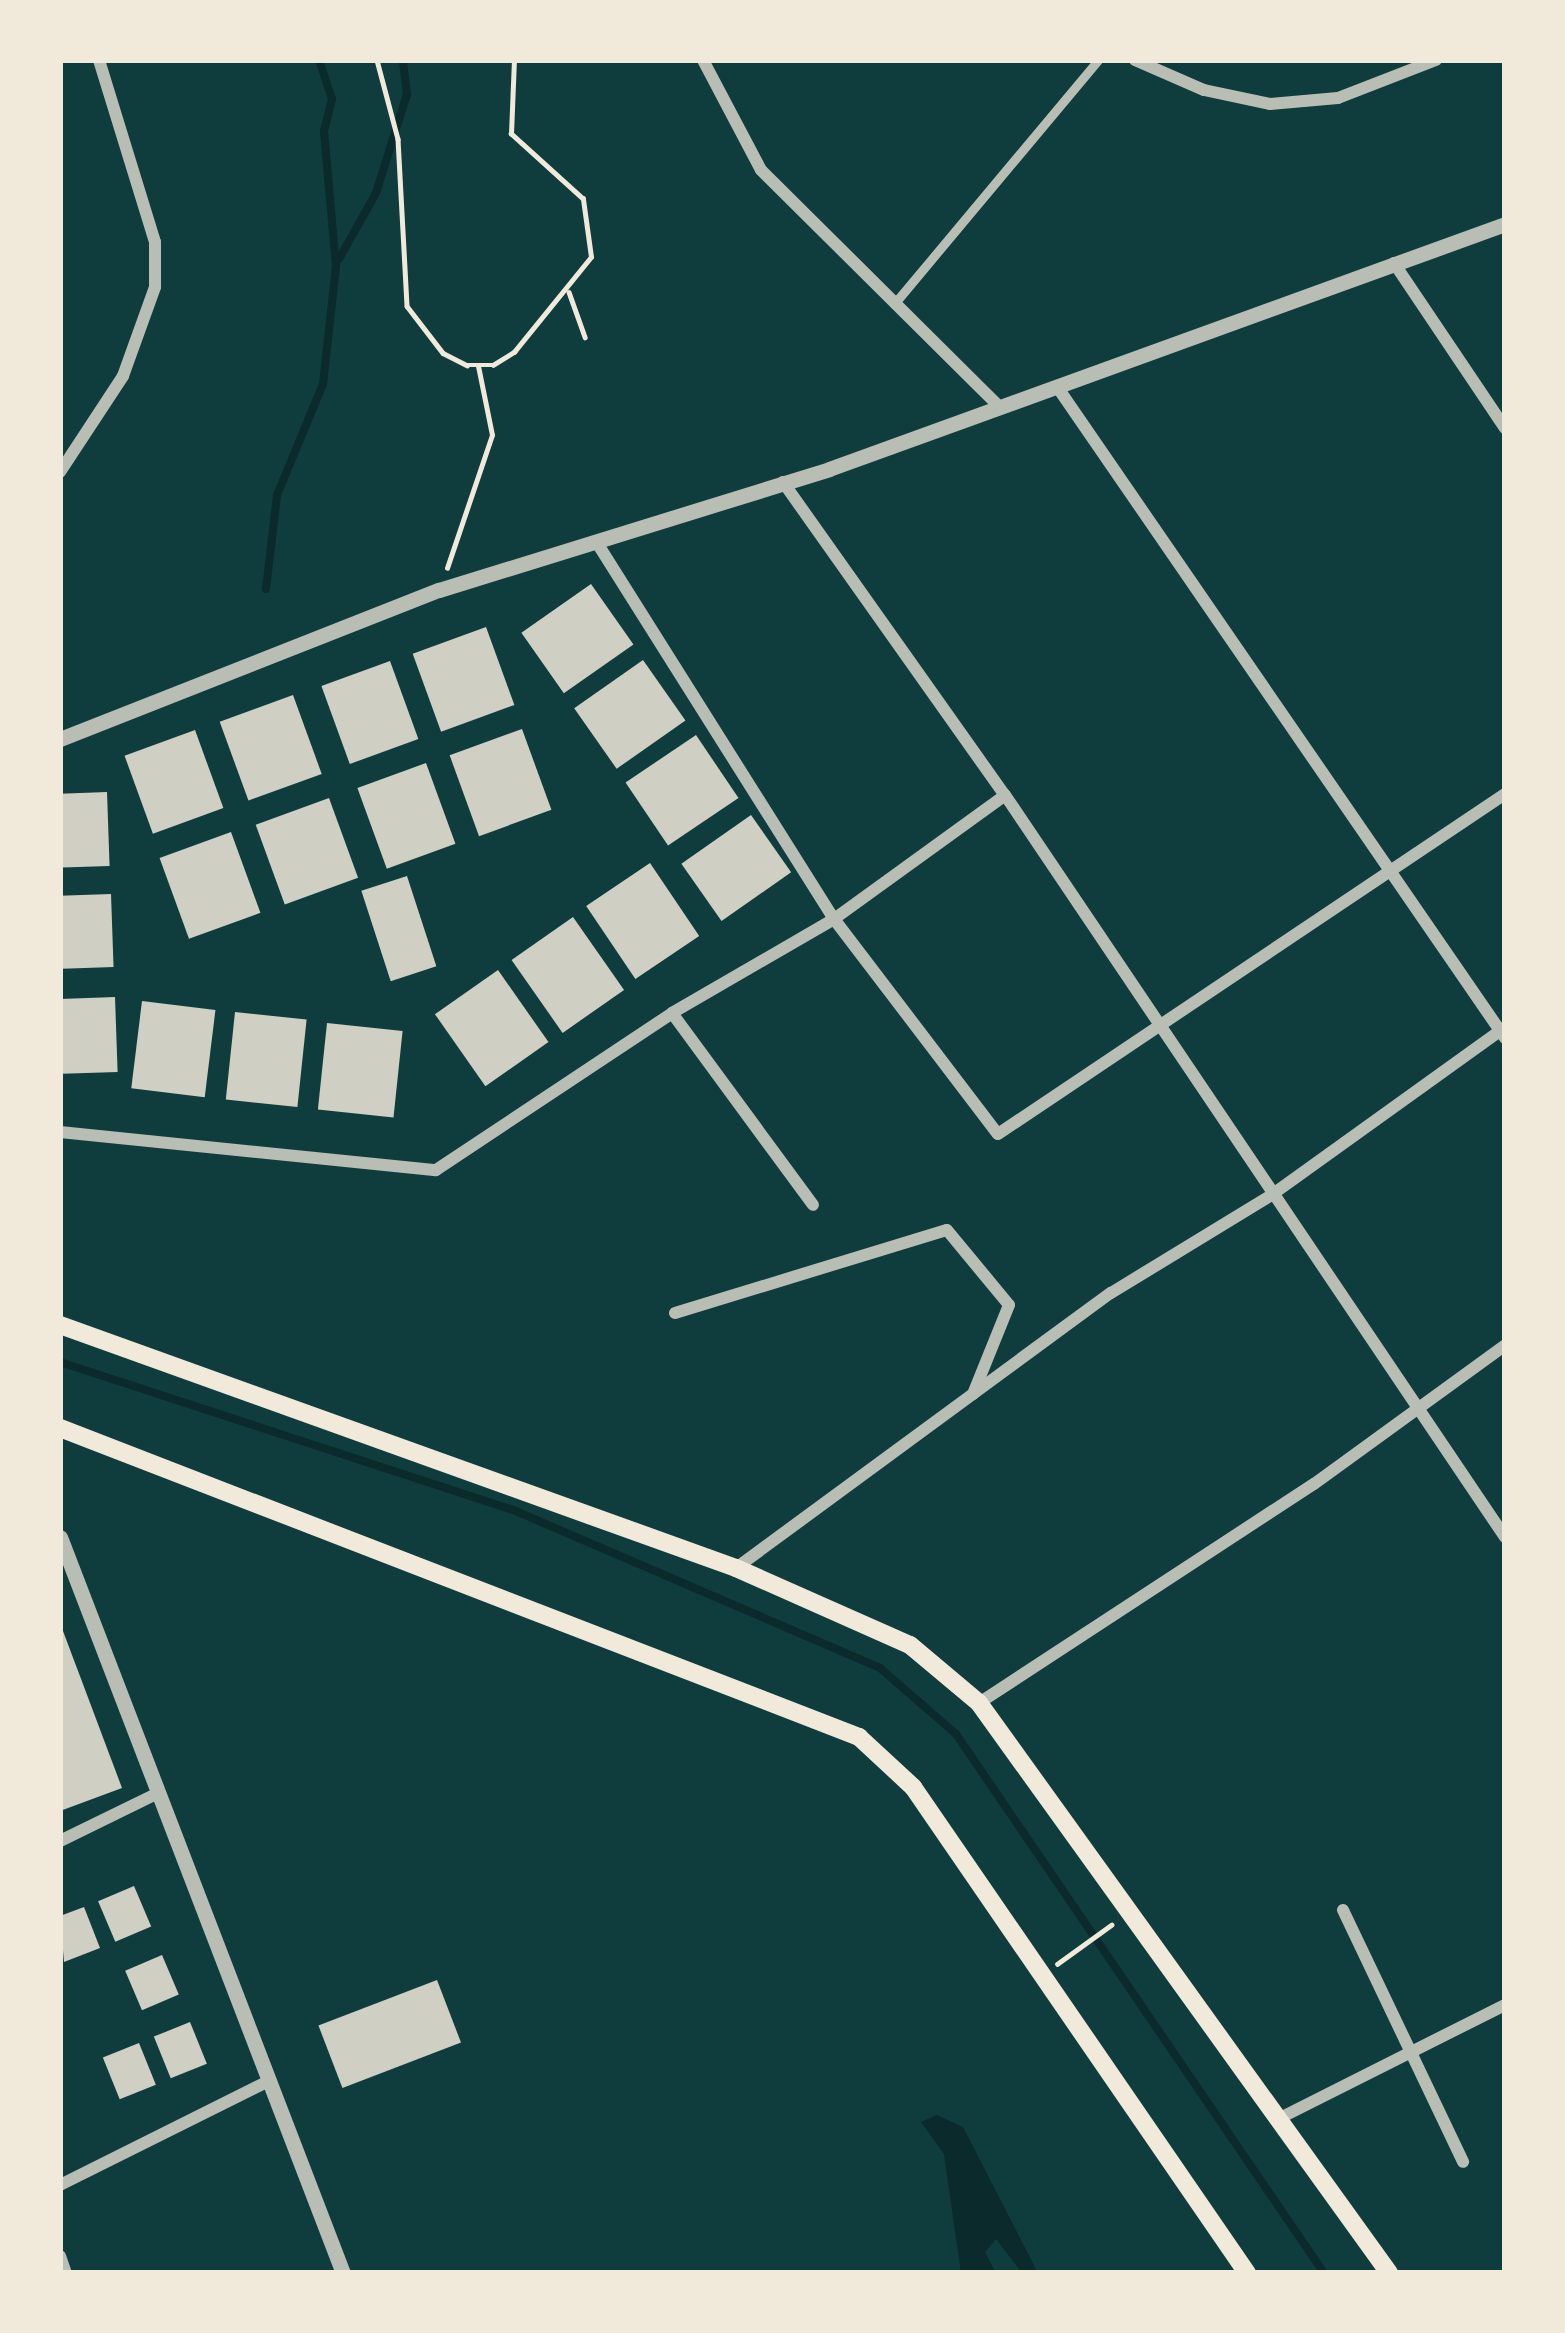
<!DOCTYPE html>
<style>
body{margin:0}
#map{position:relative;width:1565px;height:2333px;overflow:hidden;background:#0f3d3e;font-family:"Sofia Sans Condensed",sans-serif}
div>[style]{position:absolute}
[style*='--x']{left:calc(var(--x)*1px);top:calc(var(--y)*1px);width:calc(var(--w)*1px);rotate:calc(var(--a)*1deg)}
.water>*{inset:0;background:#0a2a2b}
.stream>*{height:8px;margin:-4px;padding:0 4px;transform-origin:4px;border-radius:4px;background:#0a2a2b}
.building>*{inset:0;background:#cfcfc3;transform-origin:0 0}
.path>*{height:4.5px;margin:-2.25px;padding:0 2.25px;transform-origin:2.25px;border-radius:2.25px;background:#f1e9da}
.pedestrian>*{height:9px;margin:-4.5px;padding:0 4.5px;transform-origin:4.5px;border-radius:4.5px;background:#b8beb3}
.minor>*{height:12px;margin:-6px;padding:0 6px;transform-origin:6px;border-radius:6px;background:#b8beb3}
.tertiary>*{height:15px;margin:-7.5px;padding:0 7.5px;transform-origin:7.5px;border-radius:7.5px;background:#b8beb3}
.primary>*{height:18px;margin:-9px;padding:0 9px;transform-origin:9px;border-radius:9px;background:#f1e9da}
span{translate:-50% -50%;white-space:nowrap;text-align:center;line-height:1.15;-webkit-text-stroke:9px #f1e9da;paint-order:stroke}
.frame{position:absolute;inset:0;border:63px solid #f1e9da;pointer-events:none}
</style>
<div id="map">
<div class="water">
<div style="clip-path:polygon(937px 2115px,963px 2127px,1038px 2273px,1022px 2273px,996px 2239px,985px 2252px,996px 2273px,961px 2273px,944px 2154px,921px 2122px)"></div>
</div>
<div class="stream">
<div style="--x:339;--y:259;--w:76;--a:-60.7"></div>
<div style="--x:376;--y:193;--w:104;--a:-72.6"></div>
<div style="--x:407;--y:94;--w:34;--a:-97"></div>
<div style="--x:266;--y:589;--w:95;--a:-83.3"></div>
<div style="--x:277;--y:495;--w:120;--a:-67.5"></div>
<div style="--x:323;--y:384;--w:119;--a:-83.7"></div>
<div style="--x:336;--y:266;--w:136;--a:-95.1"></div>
<div style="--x:324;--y:131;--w:33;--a:-76"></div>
<div style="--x:332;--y:99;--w:41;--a:-108.4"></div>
<div style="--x:60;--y:1362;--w:474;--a:18.1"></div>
<div style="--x:511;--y:1509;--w:402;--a:23.3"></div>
<div style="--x:880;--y:1668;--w:101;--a:41"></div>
<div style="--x:956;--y:1734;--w:653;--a:55.68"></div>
</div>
<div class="building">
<div style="left:591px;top:584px;width:74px;height:85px;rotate:55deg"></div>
<div style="left:486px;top:627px;width:83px;height:78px;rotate:70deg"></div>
<div style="left:643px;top:660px;width:74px;height:84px;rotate:55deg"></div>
<div style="left:390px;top:661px;width:83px;height:73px;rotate:70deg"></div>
<div style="left:293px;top:695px;width:84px;height:78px;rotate:70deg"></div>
<div style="left:522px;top:729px;width:86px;height:77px;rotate:70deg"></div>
<div style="left:195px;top:730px;width:83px;height:75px;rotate:70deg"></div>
<div style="left:696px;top:735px;width:76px;height:85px;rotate:56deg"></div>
<div style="left:426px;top:763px;width:86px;height:73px;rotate:70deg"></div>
<div style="left:107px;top:792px;width:74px;height:47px;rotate:88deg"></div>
<div style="left:329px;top:798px;width:85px;height:78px;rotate:70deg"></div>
<div style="left:751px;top:815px;width:70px;height:85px;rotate:55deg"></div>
<div style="left:231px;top:832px;width:86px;height:76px;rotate:70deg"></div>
<div style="left:650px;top:863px;width:88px;height:77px;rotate:56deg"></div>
<div style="left:407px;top:876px;width:95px;height:48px;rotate:72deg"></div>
<div style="left:111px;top:894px;width:73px;height:51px;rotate:88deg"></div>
<div style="left:573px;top:917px;width:89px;height:75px;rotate:55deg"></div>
<div style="left:498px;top:970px;width:88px;height:77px;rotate:55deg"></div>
<div style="left:115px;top:997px;width:75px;height:55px;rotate:88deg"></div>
<div style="left:142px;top:1001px;width:74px;height:88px;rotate:7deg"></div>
<div style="left:235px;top:1012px;width:72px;height:88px;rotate:6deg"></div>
<div style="left:327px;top:1023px;width:76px;height:87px;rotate:6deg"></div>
<div style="clip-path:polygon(60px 1623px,122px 1788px,60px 1811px)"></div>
<div style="left:134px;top:1886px;width:44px;height:39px;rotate:67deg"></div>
<div style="clip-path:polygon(84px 1907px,100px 1948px,64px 1962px,60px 1916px)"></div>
<div style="left:162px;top:1955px;width:43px;height:40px;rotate:67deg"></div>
<div style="left:437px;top:1980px;width:67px;height:127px;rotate:69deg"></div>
<div style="left:190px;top:2022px;width:45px;height:39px;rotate:68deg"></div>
<div style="left:139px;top:2043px;width:45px;height:39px;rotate:68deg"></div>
</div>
<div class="path">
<div style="--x:377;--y:60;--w:82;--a:75.1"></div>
<div style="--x:398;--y:139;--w:167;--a:86.9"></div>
<div style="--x:407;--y:306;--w:59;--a:52.5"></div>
<div style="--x:443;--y:353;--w:27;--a:27"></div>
<div style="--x:467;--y:365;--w:26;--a:0"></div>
<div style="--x:493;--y:365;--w:25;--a:-32"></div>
<div style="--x:514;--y:352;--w:122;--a:-51"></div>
<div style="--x:591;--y:257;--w:59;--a:-97.9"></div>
<div style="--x:583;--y:199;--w:97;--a:-137.9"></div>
<div style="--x:511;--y:134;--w:74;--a:-87.7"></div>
<div style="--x:569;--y:292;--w:48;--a:70.4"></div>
<div style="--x:447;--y:568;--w:140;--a:-71.3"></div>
<div style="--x:492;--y:435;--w:70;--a:-101.5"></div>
<div style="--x:1057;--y:1964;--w:67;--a:-35.8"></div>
</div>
<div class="pedestrian">
<div style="--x:894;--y:304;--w:318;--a:-50.1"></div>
</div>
<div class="minor">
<div style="--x:703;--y:60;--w:124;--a:62.2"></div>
<div style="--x:761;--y:170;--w:337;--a:44.8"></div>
<div style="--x:1135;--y:60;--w:75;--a:23.5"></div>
<div style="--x:1204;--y:90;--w:67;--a:12"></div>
<div style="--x:1270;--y:104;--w:68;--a:-5"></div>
<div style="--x:1338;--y:98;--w:105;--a:-21.2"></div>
<div style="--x:1394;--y:263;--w:199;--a:56.1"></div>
<div style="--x:1058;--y:388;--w:789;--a:55.48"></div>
<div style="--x:60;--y:472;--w:115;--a:-56.7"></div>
<div style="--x:123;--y:376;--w:95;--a:-70.2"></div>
<div style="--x:155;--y:287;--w:45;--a:-90"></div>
<div style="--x:155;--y:242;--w:190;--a:-107.1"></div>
<div style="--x:783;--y:482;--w:384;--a:54.7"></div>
<div style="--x:1005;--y:795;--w:895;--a:56.03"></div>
<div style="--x:599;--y:546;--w:441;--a:57.8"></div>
<div style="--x:834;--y:919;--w:270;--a:52.7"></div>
<div style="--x:998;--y:1134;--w:610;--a:-33.85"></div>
<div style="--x:672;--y:1013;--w:238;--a:53.7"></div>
<div style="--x:60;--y:1132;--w:378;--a:5.8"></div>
<div style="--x:436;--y:1170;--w:283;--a:-33.6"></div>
<div style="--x:672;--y:1013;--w:187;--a:-30.1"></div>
<div style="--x:834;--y:919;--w:211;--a:-35.9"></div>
<div style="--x:675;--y:1313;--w:284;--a:-17"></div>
<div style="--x:947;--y:1230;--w:97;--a:50.4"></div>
<div style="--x:1009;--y:1305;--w:96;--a:112"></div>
<div style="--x:736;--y:1568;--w:465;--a:-36.3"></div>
<div style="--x:1111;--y:1293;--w:190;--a:-31.4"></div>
<div style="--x:1273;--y:1194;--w:286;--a:-35.7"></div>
<div style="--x:979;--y:1703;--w:400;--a:-33.2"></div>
<div style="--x:1314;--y:1484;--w:236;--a:-36"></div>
<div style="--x:60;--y:1841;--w:109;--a:-26.1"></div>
<div style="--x:1343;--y:1910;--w:279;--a:64.5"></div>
<div style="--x:1280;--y:2118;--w:252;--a:-26.7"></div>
<div style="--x:60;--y:2185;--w:233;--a:-26.5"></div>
<div style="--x:60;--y:2256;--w:18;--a:71"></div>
</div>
<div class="tertiary">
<div style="--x:60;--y:739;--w:407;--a:-21.5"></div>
<div style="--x:439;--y:590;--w:408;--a:-17.2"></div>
<div style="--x:829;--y:469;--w:719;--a:-19.92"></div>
<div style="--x:60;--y:1537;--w:789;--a:68.97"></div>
</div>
<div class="primary">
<div style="--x:60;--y:1325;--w:718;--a:19.77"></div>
<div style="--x:736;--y:1568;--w:190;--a:23.9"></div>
<div style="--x:910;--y:1645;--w:90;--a:40"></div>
<div style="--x:979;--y:1703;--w:702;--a:54.27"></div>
<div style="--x:60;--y:1428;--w:857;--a:21.14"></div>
<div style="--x:859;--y:1737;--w:74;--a:42.8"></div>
<div style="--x:913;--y:1787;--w:590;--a:55.5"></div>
</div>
<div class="frame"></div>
</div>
